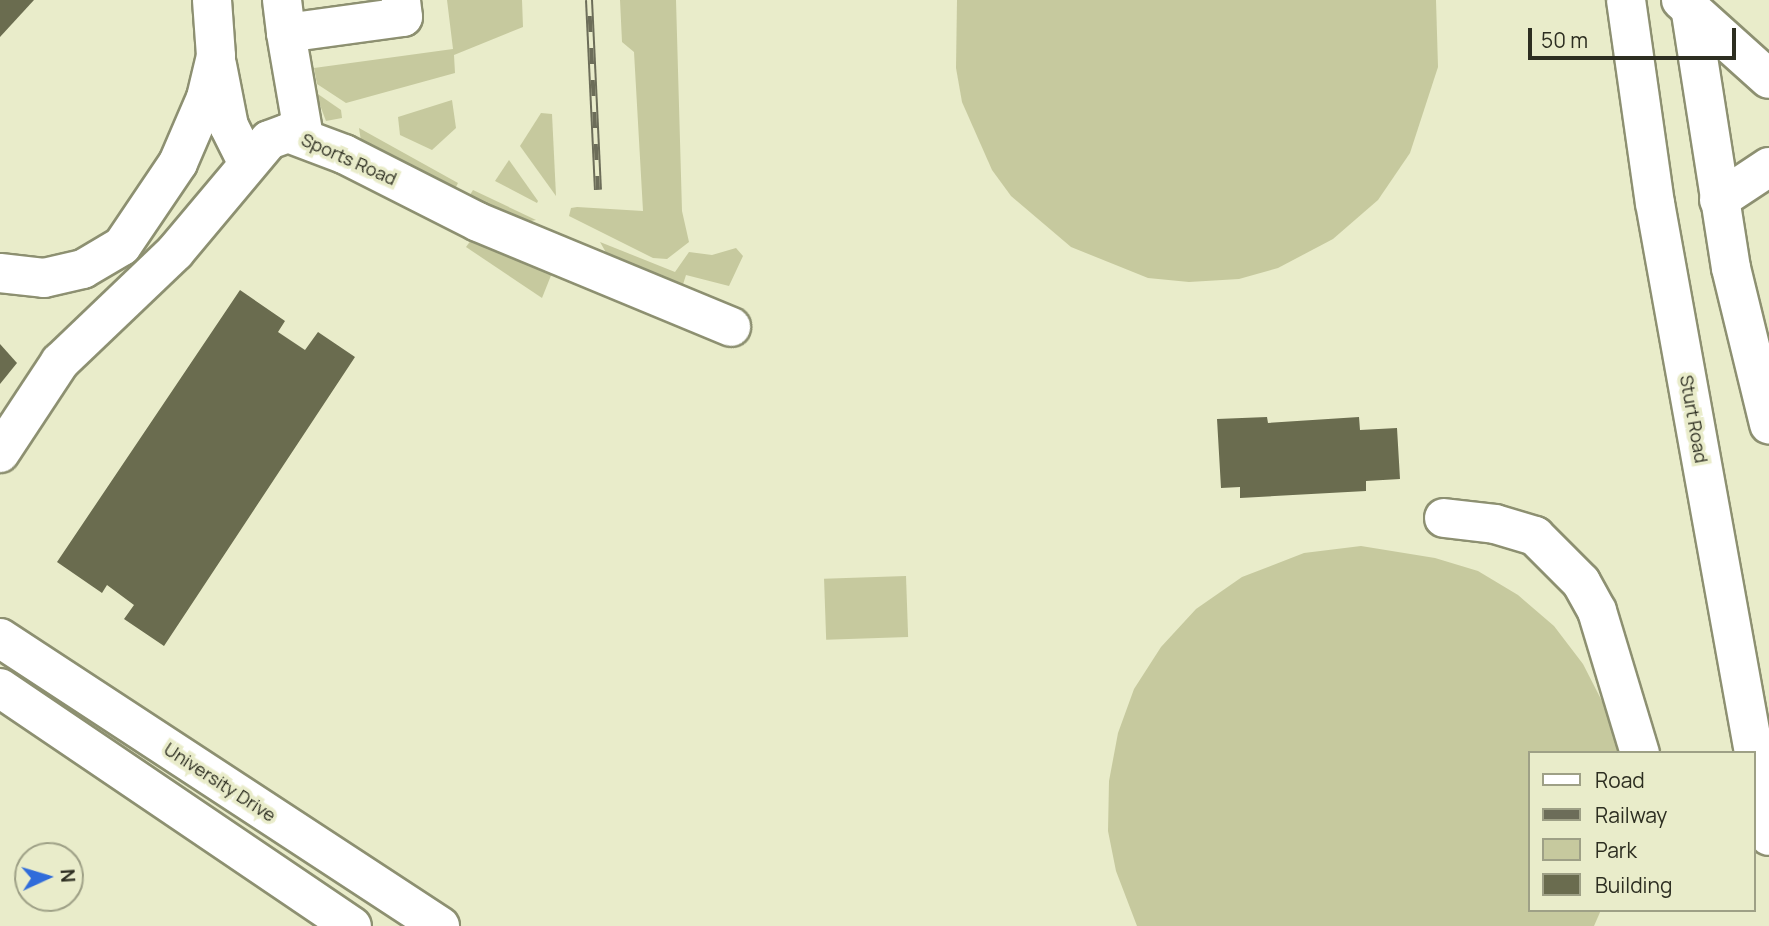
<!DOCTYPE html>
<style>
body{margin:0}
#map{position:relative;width:1769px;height:926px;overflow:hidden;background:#e9ecca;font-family:Manrope,sans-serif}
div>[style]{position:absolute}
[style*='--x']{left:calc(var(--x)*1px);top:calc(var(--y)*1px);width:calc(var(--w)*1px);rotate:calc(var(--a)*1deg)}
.green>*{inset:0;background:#c6c99e;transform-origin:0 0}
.building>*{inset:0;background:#6a6c4f}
.roads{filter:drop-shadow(2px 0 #8d9071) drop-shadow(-2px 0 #8d9071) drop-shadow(0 2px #8d9071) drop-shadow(0 -2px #8d9071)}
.minor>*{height:38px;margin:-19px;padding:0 19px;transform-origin:19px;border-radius:19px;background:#fff}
.major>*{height:38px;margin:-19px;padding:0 19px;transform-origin:19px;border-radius:19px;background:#fff}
.highway>*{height:38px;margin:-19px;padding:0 19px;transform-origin:19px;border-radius:19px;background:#fff}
.rail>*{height:8px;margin-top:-4px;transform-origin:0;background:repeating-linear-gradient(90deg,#e9ecca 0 16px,#6c6d59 0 32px);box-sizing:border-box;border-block:2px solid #6c6d59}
span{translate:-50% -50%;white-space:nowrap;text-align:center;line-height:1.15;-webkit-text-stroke:7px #e9ecca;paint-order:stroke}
.street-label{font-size:18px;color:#2d2e21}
.legend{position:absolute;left:1528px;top:751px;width:228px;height:161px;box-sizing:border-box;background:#e9ecca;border:2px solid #9ea086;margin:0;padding:9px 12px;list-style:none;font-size:21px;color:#2d2e21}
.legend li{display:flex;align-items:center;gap:14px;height:35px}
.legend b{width:35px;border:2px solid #9ea086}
.north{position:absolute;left:14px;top:842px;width:70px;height:70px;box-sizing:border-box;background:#e9ecca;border:2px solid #9ea086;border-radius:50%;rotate:86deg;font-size:19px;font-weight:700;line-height:28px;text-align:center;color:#2d2e21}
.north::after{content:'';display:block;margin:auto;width:24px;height:32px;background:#306cda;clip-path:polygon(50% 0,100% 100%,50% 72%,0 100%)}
.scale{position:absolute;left:1528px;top:28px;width:208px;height:32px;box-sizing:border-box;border:4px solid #2d2e21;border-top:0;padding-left:9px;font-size:21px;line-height:24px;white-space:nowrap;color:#2d2e21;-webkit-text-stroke:5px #e9ecca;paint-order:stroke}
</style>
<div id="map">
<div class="green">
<div style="clip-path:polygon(447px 0,522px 0,523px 27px,454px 55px,455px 73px,346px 103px,317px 84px,314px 68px,453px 49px)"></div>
<div style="clip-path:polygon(620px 0,676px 0,682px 211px,689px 242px,667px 259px,653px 258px,569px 216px,571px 208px,577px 207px,643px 211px,634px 52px,622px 42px)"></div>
<div style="clip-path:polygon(957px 0,1436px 0,1438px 67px,1410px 153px,1378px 200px,1333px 239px,1278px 268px,1239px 279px,1189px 282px,1148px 278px,1071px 247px,1011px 196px,992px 170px,962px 102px,956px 68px)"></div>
<div style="clip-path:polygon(315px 92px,341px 110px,342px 118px,326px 121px)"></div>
<div style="clip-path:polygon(452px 100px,456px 128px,432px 150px,400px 135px,398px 117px)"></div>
<div style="clip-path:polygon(541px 113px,552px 114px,556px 196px,520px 146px)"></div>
<div style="clip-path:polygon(359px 128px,458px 183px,454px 191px,361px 141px)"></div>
<div style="clip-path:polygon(509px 160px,538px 201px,537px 203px,495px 181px)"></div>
<div style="clip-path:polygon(473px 190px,536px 220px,516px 224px,468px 198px)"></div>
<div style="clip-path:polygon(474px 236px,552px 273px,542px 298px,466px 247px)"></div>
<div style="clip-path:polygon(600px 242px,675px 272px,689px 252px,712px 255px,736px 248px,743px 256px,729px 286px,686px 275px,680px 294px,616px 270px)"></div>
<div style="clip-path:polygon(1361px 546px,1435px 558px,1478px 571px,1518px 595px,1554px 626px,1583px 664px,1606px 709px,1618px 753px,1529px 753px,1529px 910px,1601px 910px,1594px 926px,1137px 926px,1116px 871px,1108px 831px,1109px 781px,1118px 733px,1134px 689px,1161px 647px,1196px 609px,1242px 577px,1304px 553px)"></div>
<div style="left:906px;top:576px;width:61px;height:82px;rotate:88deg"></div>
</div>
<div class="building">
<div style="clip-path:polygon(0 0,34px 0,0 37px)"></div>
<div style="clip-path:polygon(240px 290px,285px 321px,278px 332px,305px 350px,318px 332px,355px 357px,164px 646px,124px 619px,134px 605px,107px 585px,102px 593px,57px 562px)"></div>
<div style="clip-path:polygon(0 344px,17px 363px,0 384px)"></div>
<div style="clip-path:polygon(1267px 417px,1268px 423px,1359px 417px,1360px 430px,1397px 428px,1400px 479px,1366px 481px,1366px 491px,1240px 498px,1240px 487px,1221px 488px,1217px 419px)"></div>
</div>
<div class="roads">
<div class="minor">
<div style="--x:282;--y:0;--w:33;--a:83"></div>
<div style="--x:286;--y:33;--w:118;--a:-7.8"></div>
<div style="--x:403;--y:17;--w:17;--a:-97"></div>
<div style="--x:286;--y:33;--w:106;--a:80.2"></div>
<div style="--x:217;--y:65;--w:62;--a:78.9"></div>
<div style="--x:229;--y:126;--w:42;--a:63.4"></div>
<div style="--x:0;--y:273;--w:44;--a:6.5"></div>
<div style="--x:44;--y:278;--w:40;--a:-13"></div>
<div style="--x:83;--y:269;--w:45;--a:-30.5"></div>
<div style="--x:122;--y:246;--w:100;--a:-56"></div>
<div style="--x:178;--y:163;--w:71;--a:-66.7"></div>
<div style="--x:206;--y:98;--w:43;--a:-76.6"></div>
<div style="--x:216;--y:56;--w:56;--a:-94.1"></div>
<div style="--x:0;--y:453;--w:109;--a:-56.6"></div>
<div style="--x:60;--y:362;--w:159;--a:-43.7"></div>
<div style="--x:175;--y:252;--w:146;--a:-50"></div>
<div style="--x:269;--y:140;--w:20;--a:-20"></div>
<div style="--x:288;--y:133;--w:60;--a:20.6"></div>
<div style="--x:344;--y:154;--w:150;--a:26.9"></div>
<div style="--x:478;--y:222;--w:274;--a:22.5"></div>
<div style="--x:1444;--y:518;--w:51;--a:6.7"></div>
<div style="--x:1495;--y:524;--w:42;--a:16.7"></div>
<div style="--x:1535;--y:536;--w:65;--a:45"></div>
<div style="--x:1581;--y:582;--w:33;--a:61"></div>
<div style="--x:1597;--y:611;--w:148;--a:73.2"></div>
<div style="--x:0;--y:638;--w:526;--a:33.21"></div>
<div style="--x:0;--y:688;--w:425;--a:34.1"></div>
</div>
<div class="major">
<div style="--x:1626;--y:0;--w:205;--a:81.9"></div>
<div style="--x:1655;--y:203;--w:643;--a:79.79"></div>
<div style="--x:1689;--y:0;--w:271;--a:81.1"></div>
<div style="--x:1731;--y:268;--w:161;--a:76.3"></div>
</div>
<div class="highway">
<div style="--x:1681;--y:0;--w:118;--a:41.9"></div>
<div style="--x:1719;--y:200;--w:60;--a:-33.4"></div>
</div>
</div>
<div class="rail">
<div style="--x:589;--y:0;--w:190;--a:87.3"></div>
</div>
<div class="street-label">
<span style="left:349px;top:159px;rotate:24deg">Sports Road</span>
<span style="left:1694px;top:419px;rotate:80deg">Sturt Road</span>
<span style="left:220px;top:782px;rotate:33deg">University Drive</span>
</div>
<ul class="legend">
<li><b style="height:9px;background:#fff"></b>Road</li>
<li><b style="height:9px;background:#6c6d59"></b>Railway</li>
<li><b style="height:19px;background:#c6c99e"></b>Park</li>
<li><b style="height:19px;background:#6a6c4f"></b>Building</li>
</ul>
<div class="north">N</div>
<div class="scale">50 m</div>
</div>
